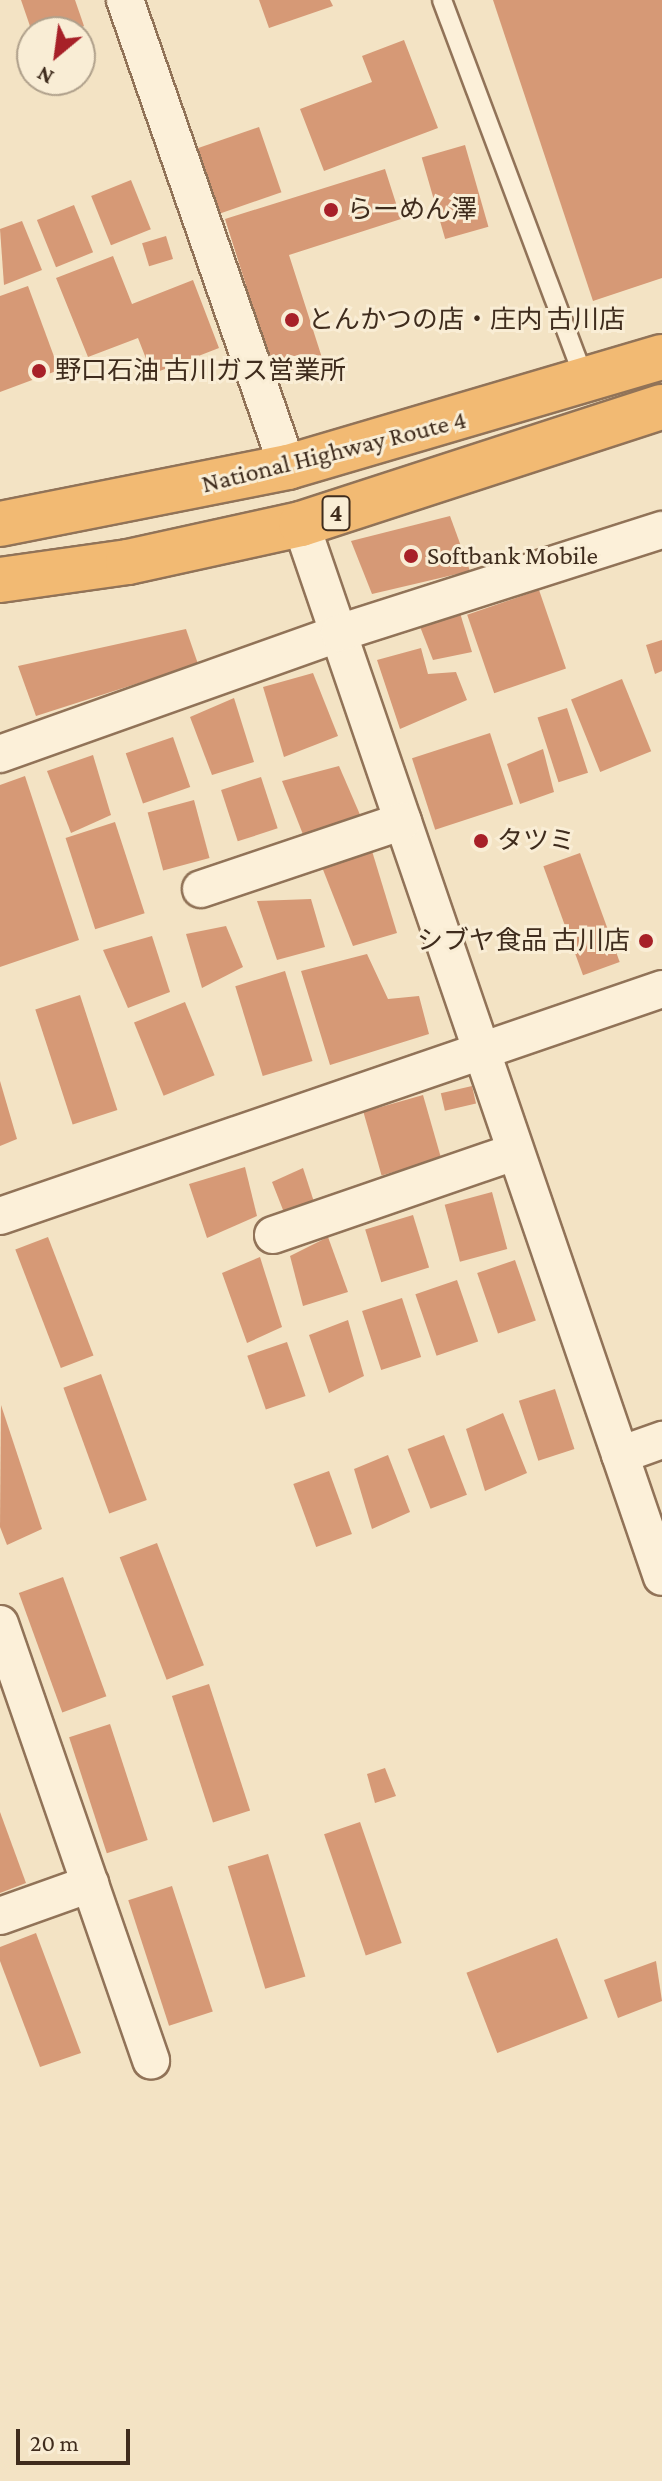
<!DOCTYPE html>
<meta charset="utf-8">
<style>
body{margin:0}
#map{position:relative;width:662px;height:2481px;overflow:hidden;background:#f3e3c4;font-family:"Crimson Pro","Noto Sans JP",serif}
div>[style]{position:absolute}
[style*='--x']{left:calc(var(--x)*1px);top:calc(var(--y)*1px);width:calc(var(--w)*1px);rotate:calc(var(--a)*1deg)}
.building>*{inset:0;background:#d69976;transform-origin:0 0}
.roads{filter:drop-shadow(2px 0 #917358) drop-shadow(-2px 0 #917358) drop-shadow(0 2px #917358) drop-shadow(0 -2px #917358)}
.service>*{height:18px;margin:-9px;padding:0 9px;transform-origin:9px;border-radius:9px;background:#fcf0d9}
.minor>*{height:36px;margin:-18px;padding:0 18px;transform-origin:18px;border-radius:18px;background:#fcf0d9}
.trunk>*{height:44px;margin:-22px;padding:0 22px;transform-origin:22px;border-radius:22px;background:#f2ba73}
.dots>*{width:22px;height:22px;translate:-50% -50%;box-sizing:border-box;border:4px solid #f9edd5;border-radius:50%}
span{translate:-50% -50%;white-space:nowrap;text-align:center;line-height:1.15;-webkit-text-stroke:6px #f9edd5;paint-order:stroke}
.shield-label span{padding:2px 6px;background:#f9edd5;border:2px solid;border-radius:6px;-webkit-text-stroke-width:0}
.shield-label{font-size:24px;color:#3f2c1d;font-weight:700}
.poi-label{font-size:26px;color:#3f2c1d}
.left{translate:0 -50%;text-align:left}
.right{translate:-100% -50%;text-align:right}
.street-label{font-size:26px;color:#3f2c1d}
.north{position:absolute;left:16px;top:16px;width:80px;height:80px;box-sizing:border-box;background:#f9edd5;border:2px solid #afa08b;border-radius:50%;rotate:209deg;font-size:22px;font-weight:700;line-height:32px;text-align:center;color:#3f2c1d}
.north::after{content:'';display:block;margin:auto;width:28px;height:36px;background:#a72028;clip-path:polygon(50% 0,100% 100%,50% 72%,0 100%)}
.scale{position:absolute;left:16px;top:2429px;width:114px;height:36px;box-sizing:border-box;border:4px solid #3f2c1d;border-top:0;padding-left:10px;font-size:24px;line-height:28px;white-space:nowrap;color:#3f2c1d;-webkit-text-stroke:6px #f9edd5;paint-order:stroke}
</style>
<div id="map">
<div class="building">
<div style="clip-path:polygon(21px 0,75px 0,84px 26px,67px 32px,32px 32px)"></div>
<div style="clip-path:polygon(259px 0,330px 0,333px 6px,269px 28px)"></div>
<div style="clip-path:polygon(493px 0,662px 0,662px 278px,593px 301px)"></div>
<div style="clip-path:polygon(404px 40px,438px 128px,324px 171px,300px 109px,372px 82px,362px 56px)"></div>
<div style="left:259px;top:127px;width:69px;height:68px;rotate:71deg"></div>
<div style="left:465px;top:145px;width:85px;height:45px;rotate:74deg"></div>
<div style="clip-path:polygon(385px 169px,401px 219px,289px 255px,324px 364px,276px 380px,225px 219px)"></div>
<div style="left:131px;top:180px;width:53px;height:43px;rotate:68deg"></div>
<div style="left:74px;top:205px;width:51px;height:40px;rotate:68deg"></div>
<div style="clip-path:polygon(22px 221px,42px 270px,4px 285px,0 229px)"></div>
<div style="left:166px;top:236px;width:24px;height:25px;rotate:73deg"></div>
<div style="clip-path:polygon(113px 256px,132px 304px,193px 280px,219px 348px,152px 374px,138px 338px,88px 357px,56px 278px)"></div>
<div style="clip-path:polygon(28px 286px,59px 370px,0 392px,0 296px)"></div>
<div style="clip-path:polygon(450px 516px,470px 571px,372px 594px,351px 541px)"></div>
<div style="left:539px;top:590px;width:83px;height:76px;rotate:71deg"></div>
<div style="clip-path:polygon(460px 613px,472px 652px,433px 660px,419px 624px)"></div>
<div style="clip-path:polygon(186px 629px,198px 664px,36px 716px,18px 666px)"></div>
<div style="clip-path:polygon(662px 640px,662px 671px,655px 674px,646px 645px)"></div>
<div style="clip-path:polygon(421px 648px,428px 674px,456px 672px,467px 700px,400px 729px,377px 660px)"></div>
<div style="clip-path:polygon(313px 673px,338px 736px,284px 757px,263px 687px)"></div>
<div style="left:622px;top:679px;width:78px;height:55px;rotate:68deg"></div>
<div style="clip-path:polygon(234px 698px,254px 762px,212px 775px,190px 717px)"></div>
<div style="left:567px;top:708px;width:68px;height:31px;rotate:72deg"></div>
<div style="left:490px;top:733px;width:75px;height:82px;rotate:72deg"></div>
<div style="left:173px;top:737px;width:53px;height:50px;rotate:71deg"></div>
<div style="clip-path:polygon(543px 749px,554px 792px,520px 804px,507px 764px)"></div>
<div style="clip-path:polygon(93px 755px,111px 815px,71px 833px,47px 771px)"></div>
<div style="clip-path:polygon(339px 766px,361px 817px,304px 837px,282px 781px)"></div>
<div style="clip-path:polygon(25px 776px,79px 940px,0 967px,0 785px)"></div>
<div style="left:261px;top:777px;width:54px;height:42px;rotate:72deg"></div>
<div style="left:194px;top:800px;width:60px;height:48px;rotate:75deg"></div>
<div style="left:115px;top:822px;width:96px;height:52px;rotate:72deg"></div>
<div style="clip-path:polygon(372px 851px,397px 933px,353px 946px,320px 862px)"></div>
<div style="left:580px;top:853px;width:116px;height:39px;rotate:70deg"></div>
<div style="clip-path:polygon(311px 899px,325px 947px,277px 960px,257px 901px)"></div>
<div style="clip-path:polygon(226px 926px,243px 967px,202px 988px,186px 934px)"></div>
<div style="clip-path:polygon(152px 936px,170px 992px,128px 1008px,103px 950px)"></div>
<div style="clip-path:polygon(367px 954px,388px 999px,419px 996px,429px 1034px,330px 1065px,301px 971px)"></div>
<div style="left:285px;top:971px;width:94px;height:52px;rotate:73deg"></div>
<div style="left:80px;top:995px;width:121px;height:47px;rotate:72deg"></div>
<div style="left:185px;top:1002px;width:79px;height:55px;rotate:68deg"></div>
<div style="clip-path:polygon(0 1081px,17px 1139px,0 1146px)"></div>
<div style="left:472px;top:1086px;width:18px;height:32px;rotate:77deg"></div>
<div style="left:423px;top:1095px;width:66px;height:62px;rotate:74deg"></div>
<div style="clip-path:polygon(245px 1167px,257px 1216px,207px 1238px,189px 1184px)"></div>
<div style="clip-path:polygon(303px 1168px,315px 1205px,285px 1215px,272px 1182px)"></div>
<div style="left:492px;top:1192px;width:59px;height:49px;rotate:75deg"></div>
<div style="left:413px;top:1215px;width:55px;height:50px;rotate:73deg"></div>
<div style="left:48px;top:1237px;width:127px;height:35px;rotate:69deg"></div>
<div style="clip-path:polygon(328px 1237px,348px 1292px,303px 1306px,290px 1256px)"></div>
<div style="clip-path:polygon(260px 1257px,282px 1327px,247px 1343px,222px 1273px)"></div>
<div style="left:515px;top:1260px;width:64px;height:40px;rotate:71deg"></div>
<div style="left:457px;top:1280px;width:65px;height:44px;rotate:71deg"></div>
<div style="left:402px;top:1298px;width:62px;height:42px;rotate:72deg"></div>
<div style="clip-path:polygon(348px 1320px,364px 1376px,329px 1393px,309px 1335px)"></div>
<div style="left:287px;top:1342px;width:57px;height:42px;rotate:71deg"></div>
<div style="left:101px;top:1374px;width:134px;height:40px;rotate:70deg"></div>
<div style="left:555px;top:1389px;width:63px;height:38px;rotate:72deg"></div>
<div style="clip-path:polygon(1px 1405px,42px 1529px,7px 1545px,0 1527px)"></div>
<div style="clip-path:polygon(503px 1413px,527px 1473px,485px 1491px,466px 1429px)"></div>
<div style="left:444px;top:1435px;width:64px;height:39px;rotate:69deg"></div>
<div style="clip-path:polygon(388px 1455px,410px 1512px,372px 1529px,354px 1469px)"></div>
<div style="left:329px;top:1471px;width:67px;height:38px;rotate:70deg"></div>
<div style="left:157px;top:1543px;width:131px;height:40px;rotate:69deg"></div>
<div style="left:63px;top:1577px;width:127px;height:47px;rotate:70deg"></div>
<div style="left:209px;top:1684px;width:133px;height:39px;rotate:72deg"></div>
<div style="left:110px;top:1724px;width:122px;height:43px;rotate:72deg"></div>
<div style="clip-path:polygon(385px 1768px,396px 1796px,375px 1803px,367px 1774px)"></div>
<div style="clip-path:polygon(0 1812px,26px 1883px,0 1893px)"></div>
<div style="left:360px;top:1822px;width:128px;height:38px;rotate:71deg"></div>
<div style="left:268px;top:1854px;width:128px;height:42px;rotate:73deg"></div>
<div style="left:172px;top:1886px;width:132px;height:46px;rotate:72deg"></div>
<div style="clip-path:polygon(36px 1933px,81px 2053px,40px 2067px,0 1961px,0 1947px)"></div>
<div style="left:557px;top:1938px;width:86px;height:97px;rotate:69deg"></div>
<div style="clip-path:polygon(656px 1961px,662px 2001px,618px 2018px,604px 1980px)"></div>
</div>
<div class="roads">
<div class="service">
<div style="--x:442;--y:0;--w:407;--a:69.4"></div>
</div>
<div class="minor">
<div style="--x:125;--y:0;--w:495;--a:70.8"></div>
<div style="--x:301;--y:524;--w:1113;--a:71.08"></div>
<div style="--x:0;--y:754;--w:360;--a:-19.6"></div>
<div style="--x:339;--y:633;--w:339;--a:-17.7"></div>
<div style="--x:201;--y:889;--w:213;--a:-18.6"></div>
<div style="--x:0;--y:1216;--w:700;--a:-18.93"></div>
<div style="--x:273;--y:1235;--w:255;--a:-19"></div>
<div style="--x:620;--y:1455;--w:45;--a:-19.7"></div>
<div style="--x:0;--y:1624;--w:462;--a:70.9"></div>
<div style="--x:0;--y:1916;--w:96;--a:-19.6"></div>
</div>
<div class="trunk">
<div style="--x:0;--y:524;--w:294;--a:-11.2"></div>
<div style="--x:288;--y:467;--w:390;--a:-16.4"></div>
<div style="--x:0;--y:580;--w:129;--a:-8"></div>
<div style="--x:128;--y:562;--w:177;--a:-12.4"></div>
<div style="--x:301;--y:524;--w:379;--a:-18"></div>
</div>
</div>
<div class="dots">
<div style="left:331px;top:210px;background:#a72028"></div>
<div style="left:292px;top:320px;background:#a72028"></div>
<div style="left:39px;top:371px;background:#a72028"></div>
<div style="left:411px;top:556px;background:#a72028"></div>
<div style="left:481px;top:841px;background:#a72028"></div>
<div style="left:646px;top:941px;background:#a72028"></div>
</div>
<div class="shield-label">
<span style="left:336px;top:513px">4</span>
</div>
<div class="poi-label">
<span class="left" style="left:347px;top:210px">らーめん澤</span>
<span class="left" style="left:308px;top:320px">とんかつの店・庄内 古川店</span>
<span class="left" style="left:55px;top:371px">野口石油 古川ガス営業所</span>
<span class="left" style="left:427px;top:556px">Softbank Mobile</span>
<span class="left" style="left:497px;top:841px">タツミ</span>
<span class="right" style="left:630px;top:941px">シブヤ食品 古川店</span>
</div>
<div class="street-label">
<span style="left:334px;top:452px;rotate:-14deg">National Highway Route 4</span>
</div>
<div class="north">N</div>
<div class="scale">20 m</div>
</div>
